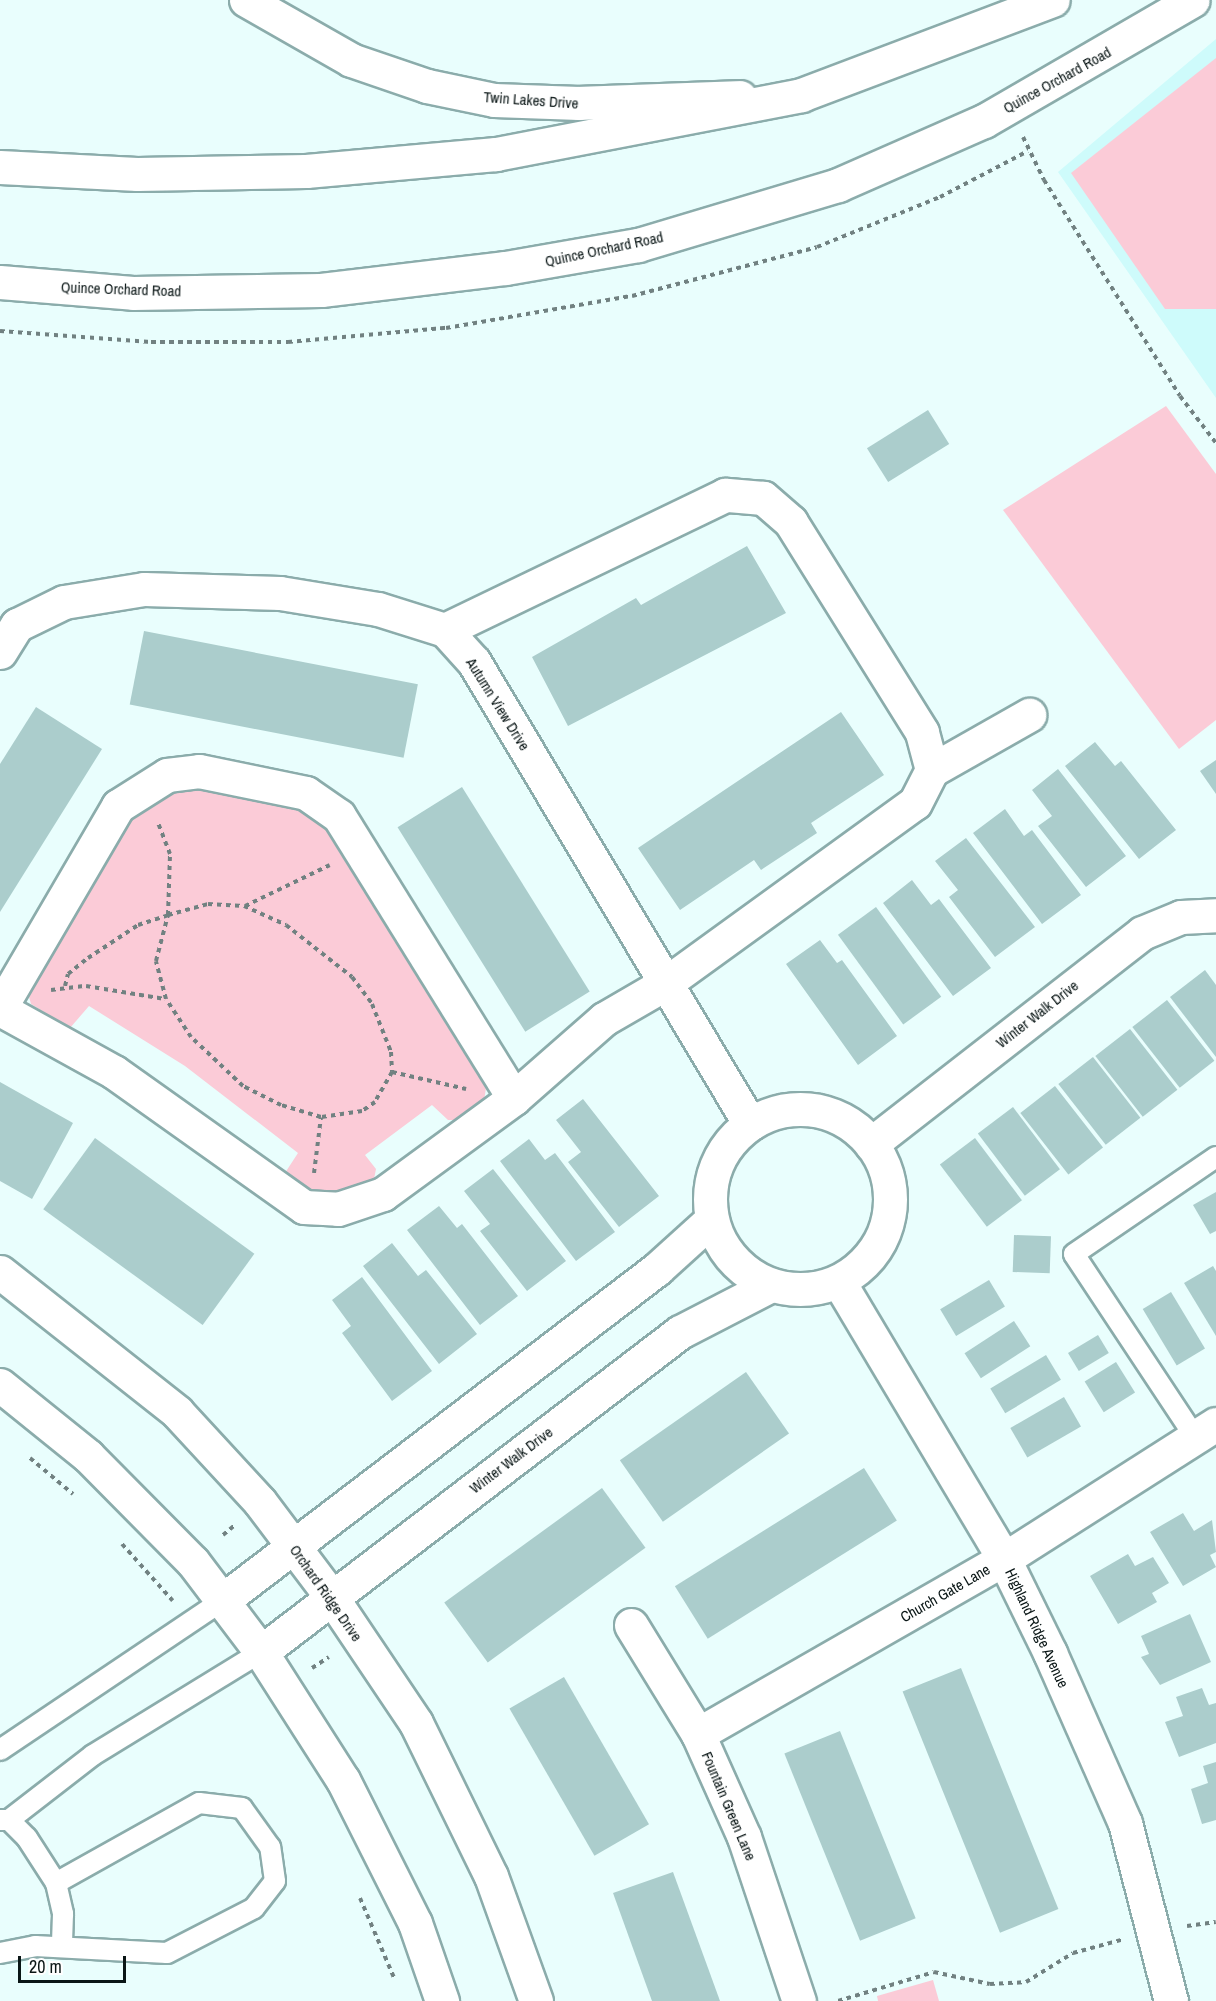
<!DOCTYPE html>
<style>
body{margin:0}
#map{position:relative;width:1216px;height:2001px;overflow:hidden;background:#e9fefd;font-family:"Archivo Narrow",sans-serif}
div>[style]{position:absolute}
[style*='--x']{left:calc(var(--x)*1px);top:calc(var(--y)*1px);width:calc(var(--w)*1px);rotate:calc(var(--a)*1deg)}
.built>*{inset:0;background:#cefbfb}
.green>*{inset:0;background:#fbcbd7}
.building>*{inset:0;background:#abcdcc;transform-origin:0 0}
.path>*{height:4px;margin-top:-2px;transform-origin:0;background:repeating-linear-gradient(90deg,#718181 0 4.5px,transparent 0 9px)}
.roads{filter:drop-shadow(2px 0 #8bacab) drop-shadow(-2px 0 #8bacab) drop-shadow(0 2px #8bacab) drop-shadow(0 -2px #8bacab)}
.service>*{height:20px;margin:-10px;padding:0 10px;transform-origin:10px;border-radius:10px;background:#fff}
.minor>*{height:33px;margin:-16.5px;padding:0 16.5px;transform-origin:16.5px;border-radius:16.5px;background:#fff}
.minor>.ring{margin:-16.5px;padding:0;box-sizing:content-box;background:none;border:33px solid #fff;border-radius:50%}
.tertiary>*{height:33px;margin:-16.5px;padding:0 16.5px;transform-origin:16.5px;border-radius:16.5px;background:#fff}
.primary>*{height:33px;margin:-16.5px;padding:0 16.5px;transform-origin:16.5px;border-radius:16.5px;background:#fff}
span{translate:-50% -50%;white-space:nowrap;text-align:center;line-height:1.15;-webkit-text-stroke:4.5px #fff;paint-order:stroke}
.street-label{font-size:15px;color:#0a1616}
.scale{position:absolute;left:18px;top:1956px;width:108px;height:27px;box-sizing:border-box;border:3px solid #0a1616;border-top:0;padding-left:8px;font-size:18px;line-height:21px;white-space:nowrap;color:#0a1616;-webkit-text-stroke:4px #fff;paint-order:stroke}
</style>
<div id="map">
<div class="built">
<div style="clip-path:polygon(1216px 39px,1216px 398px,1058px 172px)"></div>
</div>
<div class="green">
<div style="clip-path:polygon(1216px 58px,1216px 309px,1165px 309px,1071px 173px)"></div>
<div style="clip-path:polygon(1166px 406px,1216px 474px,1216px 720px,1179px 749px,1003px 510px)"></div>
<div style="clip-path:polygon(199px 787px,293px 806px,327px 825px,486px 1088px,484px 1101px,457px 1120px,448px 1120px,432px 1105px,365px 1155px,376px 1169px,373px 1184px,345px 1193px,300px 1189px,283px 1176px,298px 1153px,185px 1066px,89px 1006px,70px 1028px,31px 1004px,27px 990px,124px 825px,158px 795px)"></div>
<div style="clip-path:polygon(933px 1980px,939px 2001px,878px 2001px,877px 1996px)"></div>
</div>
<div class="building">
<div style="left:928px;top:410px;width:40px;height:72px;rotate:58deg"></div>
<div style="clip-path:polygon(747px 546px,786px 613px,568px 726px,532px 657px,636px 598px,641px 605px)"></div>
<div style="left:144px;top:631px;width:279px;height:75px;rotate:11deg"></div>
<div style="clip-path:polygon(36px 707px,102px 749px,0 912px,0 764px)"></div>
<div style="clip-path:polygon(841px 712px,884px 775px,811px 823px,817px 833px,761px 870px,754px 860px,680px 910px,638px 848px)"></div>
<div style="clip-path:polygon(1095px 742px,1115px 766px,1121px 761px,1176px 830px,1139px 859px,1065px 766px)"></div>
<div style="clip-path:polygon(1216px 760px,1216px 794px,1200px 771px)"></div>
<div style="clip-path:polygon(1058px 769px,1126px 856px,1086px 887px,1038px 826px,1052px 816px,1032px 790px)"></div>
<div style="left:462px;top:787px;width:241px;height:76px;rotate:58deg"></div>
<div style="clip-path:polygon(1005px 809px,1024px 836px,1032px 830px,1081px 895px,1042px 924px,973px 833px)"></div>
<div style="clip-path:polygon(966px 838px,1035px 927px,995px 957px,949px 897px,958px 890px,935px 861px)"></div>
<div style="clip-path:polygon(912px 880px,931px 905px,939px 899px,991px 968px,953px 996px,883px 903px)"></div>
<div style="left:876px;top:907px;width:111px;height:47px;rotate:54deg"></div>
<div style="clip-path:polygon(820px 940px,837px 963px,842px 960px,897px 1036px,858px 1065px,786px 964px)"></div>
<div style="clip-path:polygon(1205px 970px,1216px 985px,1216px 1057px,1170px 997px)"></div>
<div style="left:1167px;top:1000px;width:77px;height:44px;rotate:52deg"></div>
<div style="left:1130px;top:1029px;width:77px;height:44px;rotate:52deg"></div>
<div style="left:1093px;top:1057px;width:77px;height:44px;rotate:52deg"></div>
<div style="clip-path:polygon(0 1082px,73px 1123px,32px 1199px,0 1181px)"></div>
<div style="left:1055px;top:1086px;width:78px;height:44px;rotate:52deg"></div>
<div style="clip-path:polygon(583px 1099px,659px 1196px,619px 1227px,568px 1162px,581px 1152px,556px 1120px)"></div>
<div style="left:1013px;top:1107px;width:78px;height:44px;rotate:53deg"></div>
<div style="left:95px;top:1138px;width:197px;height:88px;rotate:36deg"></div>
<div style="left:975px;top:1138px;width:78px;height:44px;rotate:53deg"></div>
<div style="clip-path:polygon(529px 1139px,545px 1160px,555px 1153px,615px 1232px,576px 1261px,500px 1161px)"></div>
<div style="clip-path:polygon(493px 1169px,566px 1261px,527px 1291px,480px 1231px,490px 1224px,464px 1191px)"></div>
<div style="clip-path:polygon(1216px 1192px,1216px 1231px,1210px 1234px,1193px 1205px)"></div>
<div style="clip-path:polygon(439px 1206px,457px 1228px,462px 1224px,518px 1296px,480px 1325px,407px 1230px)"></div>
<div style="left:1014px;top:1235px;width:37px;height:37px;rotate:2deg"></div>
<div style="clip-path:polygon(392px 1243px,418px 1276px,426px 1270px,477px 1334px,439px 1364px,363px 1266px)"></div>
<div style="clip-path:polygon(1213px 1266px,1216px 1271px,1216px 1336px,1184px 1283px)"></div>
<div style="clip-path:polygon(362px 1277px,432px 1371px,392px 1401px,342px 1333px,351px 1326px,332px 1300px)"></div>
<div style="left:989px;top:1280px;width:31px;height:57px;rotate:59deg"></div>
<div style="left:1171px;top:1292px;width:66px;height:33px;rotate:59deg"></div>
<div style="left:1014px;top:1321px;width:30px;height:59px;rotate:57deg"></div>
<div style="left:1098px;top:1335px;width:21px;height:35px;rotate:59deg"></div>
<div style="left:1046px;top:1355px;width:29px;height:65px;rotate:59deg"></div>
<div style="left:1116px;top:1362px;width:36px;height:37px;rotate:58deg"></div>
<div style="left:746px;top:1372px;width:75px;height:154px;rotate:55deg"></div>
<div style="left:1064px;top:1397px;width:34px;height:62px;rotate:60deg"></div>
<div style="left:864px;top:1468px;width:62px;height:223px;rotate:58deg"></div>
<div style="left:602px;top:1488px;width:74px;height:195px;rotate:54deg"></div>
<div style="clip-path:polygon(1183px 1513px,1194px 1531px,1212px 1520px,1216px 1552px,1210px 1555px,1216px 1567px,1183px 1586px,1150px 1532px)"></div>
<div style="clip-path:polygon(1128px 1554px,1135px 1566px,1153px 1557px,1169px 1583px,1152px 1593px,1157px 1602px,1118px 1624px,1090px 1576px)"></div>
<div style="clip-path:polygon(1190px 1614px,1211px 1662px,1160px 1685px,1141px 1657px,1149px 1654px,1141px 1636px)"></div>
<div style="left:961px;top:1668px;width:260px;height:63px;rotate:68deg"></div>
<div style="left:564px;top:1677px;width:170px;height:63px;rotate:60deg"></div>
<div style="clip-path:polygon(1202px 1688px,1209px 1705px,1216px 1703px,1216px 1743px,1179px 1757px,1165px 1722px,1183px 1716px,1176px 1697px)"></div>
<div style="left:840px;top:1731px;width:202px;height:60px;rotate:68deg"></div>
<div style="clip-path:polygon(1216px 1762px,1216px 1820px,1202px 1824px,1191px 1789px,1208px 1783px,1203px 1766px)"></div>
<div style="clip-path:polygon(673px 1872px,708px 1968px,720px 2001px,652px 2001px,613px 1893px)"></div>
</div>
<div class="path">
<div style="--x:1023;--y:137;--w:48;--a:64"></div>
<div style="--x:1044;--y:180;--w:255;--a:57.8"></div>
<div style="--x:1180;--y:396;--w:59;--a:52.5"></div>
<div style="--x:0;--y:331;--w:151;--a:4.2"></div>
<div style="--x:151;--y:342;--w:137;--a:0"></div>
<div style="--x:288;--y:342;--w:159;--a:-5.1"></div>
<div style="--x:446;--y:328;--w:189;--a:-9.8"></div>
<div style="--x:632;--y:296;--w:191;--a:-14.8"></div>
<div style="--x:817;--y:247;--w:133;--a:-22.1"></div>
<div style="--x:940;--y:197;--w:99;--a:-27.6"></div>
<div style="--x:208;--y:904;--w:36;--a:3"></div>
<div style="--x:244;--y:906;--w:46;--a:24.3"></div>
<div style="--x:286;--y:925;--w:84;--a:38.2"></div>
<div style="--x:352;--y:977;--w:34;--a:53"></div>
<div style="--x:372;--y:1004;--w:52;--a:68.4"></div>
<div style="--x:391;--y:1052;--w:20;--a:87"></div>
<div style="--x:392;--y:1072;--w:34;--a:120"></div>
<div style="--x:375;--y:1102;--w:16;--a:145"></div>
<div style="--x:362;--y:1111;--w:41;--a:171.7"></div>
<div style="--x:321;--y:1117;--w:42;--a:-163.3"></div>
<div style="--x:281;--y:1105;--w:42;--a:-153.4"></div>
<div style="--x:243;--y:1086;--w:71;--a:-136.7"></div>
<div style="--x:191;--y:1037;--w:45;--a:-123.3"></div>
<div style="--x:166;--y:999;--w:39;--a:-105"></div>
<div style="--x:156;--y:961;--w:48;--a:-75.4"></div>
<div style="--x:168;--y:915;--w:41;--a:-15.4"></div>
<div style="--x:245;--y:906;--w:94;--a:-25.8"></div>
<div style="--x:65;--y:986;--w:12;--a:-76"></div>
<div style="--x:68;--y:974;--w:26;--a:-39"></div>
<div style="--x:88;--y:958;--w:60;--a:-33.4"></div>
<div style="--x:138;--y:925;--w:32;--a:-18"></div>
<div style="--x:168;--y:915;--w:61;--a:-88.1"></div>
<div style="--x:170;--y:854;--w:34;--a:-111"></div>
<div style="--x:51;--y:990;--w:35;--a:-7"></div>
<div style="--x:86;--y:986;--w:80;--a:9.3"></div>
<div style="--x:392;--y:1072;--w:76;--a:12.9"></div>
<div style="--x:314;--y:1173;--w:56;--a:-82.9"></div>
<div style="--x:30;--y:1458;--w:56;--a:39.9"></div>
<div style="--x:223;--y:1535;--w:16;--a:-40"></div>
<div style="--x:122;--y:1544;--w:76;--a:48.2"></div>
<div style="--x:312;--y:1668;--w:20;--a:-33"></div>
<div style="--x:360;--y:1898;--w:89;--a:66.9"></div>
<div style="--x:1187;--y:1926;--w:29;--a:-8"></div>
<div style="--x:838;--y:2001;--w:100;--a:-16.8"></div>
<div style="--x:934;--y:1972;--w:57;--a:12.1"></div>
<div style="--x:990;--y:1984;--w:36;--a:-3"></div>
<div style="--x:1026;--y:1982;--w:55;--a:-31.7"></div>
<div style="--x:1073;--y:1953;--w:50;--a:-15.2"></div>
</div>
<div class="roads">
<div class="service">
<div style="--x:1195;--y:1437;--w:219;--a:-123.5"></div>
<div style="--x:1074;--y:1254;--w:172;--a:-34.3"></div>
<div style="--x:0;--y:1750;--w:269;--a:-33.9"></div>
<div style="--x:0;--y:1820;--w:9;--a:0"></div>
<div style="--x:9;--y:1820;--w:25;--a:45"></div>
<div style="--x:27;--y:1838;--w:54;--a:57.2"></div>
<div style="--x:56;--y:1883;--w:32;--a:77"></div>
<div style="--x:63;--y:1914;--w:33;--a:92"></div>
<div style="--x:9;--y:1820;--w:106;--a:-37.7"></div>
<div style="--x:93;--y:1755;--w:197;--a:-31.5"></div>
<div style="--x:0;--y:1953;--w:36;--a:-11"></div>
<div style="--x:35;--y:1946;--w:132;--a:3"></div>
<div style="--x:167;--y:1953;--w:98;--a:-27.3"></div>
<div style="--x:254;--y:1908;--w:34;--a:-52"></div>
<div style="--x:275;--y:1881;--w:34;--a:-98"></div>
<div style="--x:270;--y:1847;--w:48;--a:-125.7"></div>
<div style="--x:242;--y:1808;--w:43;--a:-173.4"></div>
<div style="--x:199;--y:1803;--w:164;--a:150.8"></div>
</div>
<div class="minor">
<div style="--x:0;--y:652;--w:32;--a:-58"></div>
<div style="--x:17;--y:625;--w:52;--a:-26.1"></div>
<div style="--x:64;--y:602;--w:81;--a:-9.2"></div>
<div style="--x:144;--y:589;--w:136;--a:1.7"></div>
<div style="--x:280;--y:593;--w:99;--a:9.3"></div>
<div style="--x:378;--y:609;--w:70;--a:17.4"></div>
<div style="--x:445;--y:630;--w:43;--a:47.8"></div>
<div style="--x:474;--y:662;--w:538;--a:59.15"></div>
<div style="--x:932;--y:770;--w:112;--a:-29.6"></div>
<div style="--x:0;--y:1008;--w:234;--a:-59.7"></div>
<div style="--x:118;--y:806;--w:58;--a:-32.3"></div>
<div style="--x:167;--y:775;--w:32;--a:-7"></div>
<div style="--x:199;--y:771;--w:109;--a:11.6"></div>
<div style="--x:306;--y:793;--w:40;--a:34.9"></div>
<div style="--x:339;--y:816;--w:332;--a:58.2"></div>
<div style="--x:0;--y:1009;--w:130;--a:28.9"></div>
<div style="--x:114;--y:1072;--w:233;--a:35.4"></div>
<div style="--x:304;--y:1207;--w:34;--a:3"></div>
<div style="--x:338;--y:1209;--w:47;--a:-18.4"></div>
<div style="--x:383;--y:1194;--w:162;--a:-36.2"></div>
<div style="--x:514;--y:1098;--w:120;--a:-41.3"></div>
<div style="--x:604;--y:1019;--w:72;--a:-30.1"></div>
<div style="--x:666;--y:983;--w:307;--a:-35.9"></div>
<div style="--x:915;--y:803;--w:37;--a:-63"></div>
<div style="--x:932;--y:770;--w:39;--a:-105"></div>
<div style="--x:922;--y:732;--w:248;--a:-122"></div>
<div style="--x:791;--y:522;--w:37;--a:-139"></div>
<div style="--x:763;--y:498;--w:38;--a:-175"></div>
<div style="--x:725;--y:495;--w:311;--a:154.3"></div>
<div class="ring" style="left:710px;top:1109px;width:147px;height:147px"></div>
<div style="--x:871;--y:1144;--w:343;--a:-37.9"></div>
<div style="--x:1142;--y:933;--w:42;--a:-22.3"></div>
<div style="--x:1181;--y:917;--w:35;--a:-3"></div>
<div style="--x:839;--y:1282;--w:322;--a:59.2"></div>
<div style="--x:1004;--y:1559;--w:105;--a:63.9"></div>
<div style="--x:1050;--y:1653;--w:186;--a:66.2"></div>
<div style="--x:1125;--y:1823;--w:184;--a:75.5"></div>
<div style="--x:223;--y:1600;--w:546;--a:-37.33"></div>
<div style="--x:657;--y:1269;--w:73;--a:-42.2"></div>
<div style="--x:631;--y:1625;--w:128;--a:58.4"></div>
<div style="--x:698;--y:1734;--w:113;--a:65.9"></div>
<div style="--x:744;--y:1837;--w:173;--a:71.5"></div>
<div style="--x:261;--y:1652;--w:527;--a:-37.37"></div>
<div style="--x:680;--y:1332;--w:102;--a:-27.3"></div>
<div style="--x:698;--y:1734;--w:353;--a:-29.8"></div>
<div style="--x:1004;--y:1559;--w:251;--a:-32.5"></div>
</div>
<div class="tertiary">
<div style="--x:246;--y:0;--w:121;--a:29.7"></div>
<div style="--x:351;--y:60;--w:80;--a:18.9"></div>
<div style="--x:427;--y:86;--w:68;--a:11.8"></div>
<div style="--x:494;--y:100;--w:85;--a:2"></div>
<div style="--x:579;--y:103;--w:161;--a:-2.1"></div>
<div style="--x:0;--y:1272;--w:226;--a:38.3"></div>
<div style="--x:177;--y:1412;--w:122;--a:47.3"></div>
<div style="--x:260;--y:1502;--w:116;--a:53"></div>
<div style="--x:330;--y:1595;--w:154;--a:56.1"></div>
<div style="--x:416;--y:1723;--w:170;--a:63.9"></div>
<div style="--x:491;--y:1876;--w:133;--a:70.2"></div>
<div style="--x:0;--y:1385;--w:113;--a:38.9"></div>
<div style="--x:88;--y:1456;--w:149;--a:45.3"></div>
<div style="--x:193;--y:1562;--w:113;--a:52.9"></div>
<div style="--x:261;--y:1652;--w:152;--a:57.4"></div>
<div style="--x:343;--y:1780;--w:160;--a:63.3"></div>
<div style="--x:415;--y:1923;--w:83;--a:70.9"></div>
</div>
<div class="primary">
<div style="--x:0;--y:167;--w:137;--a:2.9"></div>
<div style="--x:137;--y:174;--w:169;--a:-1"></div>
<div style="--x:306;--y:171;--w:191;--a:-5.1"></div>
<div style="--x:496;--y:154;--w:311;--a:-10.9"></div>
<div style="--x:801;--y:95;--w:269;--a:-20.7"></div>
<div style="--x:0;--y:282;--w:133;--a:4.7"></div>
<div style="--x:133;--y:293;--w:188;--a:-0.9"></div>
<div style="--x:321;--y:290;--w:186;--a:-6.8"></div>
<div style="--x:506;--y:268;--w:134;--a:-9.9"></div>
<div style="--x:638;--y:245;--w:209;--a:-16.7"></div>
<div style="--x:838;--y:185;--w:159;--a:-23.7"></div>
<div style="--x:984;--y:121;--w:241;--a:-30.1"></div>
</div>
</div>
<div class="street-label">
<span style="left:1057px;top:80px;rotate:-29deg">Quince Orchard Road</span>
<span style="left:531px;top:100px;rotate:4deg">Twin Lakes Drive</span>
<span style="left:604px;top:249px;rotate:-12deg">Quince Orchard Road</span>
<span style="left:121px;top:289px;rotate:2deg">Quince Orchard Road</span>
<span style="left:498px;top:704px;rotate:58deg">Autumn View Drive</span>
<span style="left:1037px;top:1014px;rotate:-38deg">Winter Walk Drive</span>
<span style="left:511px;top:1460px;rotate:-37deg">Winter Walk Drive</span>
<span style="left:326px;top:1593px;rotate:55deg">Orchard Ridge Drive</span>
<span style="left:945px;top:1593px;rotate:-30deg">Church Gate Lane</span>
<span style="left:1037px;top:1628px;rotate:65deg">Highland Ridge Avenue</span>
<span style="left:729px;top:1806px;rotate:67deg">Fountain Green Lane</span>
</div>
<div class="scale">20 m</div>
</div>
